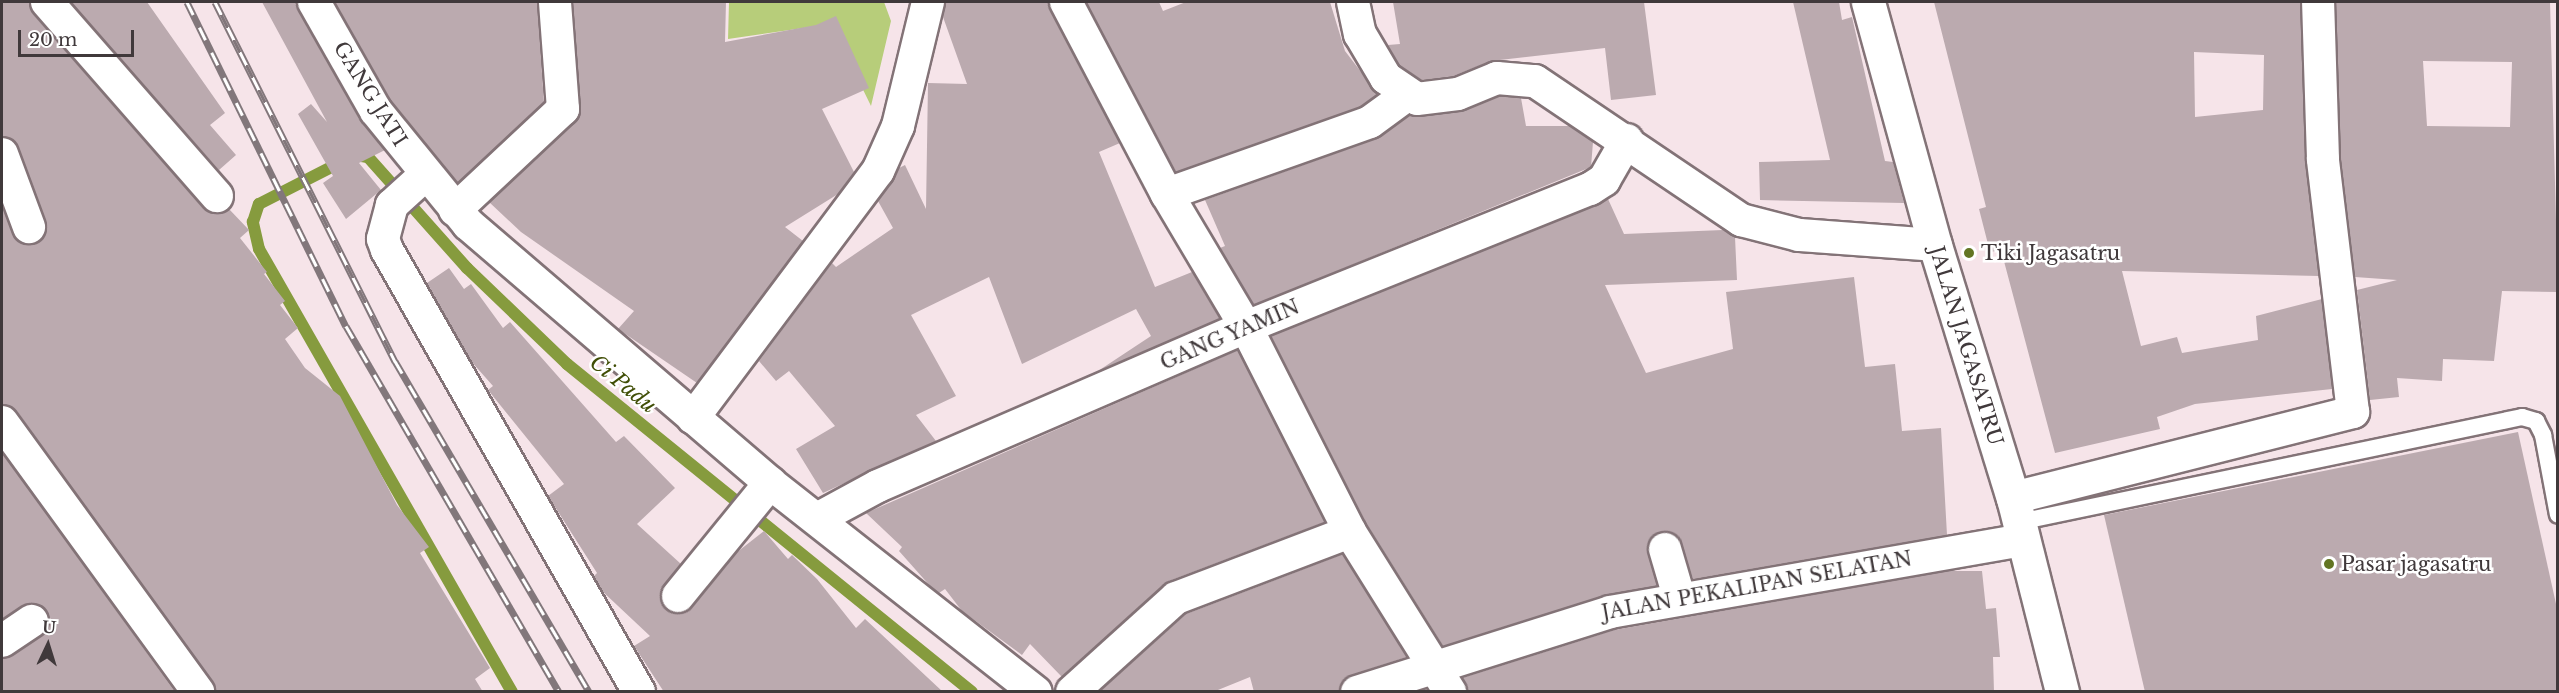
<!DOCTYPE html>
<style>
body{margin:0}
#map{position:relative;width:2559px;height:693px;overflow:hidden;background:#f6e4e9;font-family:"Libre Baskerville",serif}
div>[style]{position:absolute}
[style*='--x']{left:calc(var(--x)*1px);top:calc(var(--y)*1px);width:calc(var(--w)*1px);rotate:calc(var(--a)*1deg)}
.green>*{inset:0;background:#b7cd7a}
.stream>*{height:12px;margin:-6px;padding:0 6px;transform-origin:6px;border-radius:6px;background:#869b3e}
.building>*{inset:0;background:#bbaaaf}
.roads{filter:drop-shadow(2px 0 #837377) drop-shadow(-2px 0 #837377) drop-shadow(0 2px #837377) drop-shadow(0 -2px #837377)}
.lane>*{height:16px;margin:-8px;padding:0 8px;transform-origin:8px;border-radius:8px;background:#fff}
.street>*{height:32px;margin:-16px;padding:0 16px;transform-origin:16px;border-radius:16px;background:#fff}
.secondary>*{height:33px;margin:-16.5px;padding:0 16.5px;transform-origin:16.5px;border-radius:16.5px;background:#fff}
.rail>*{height:7px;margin-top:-3.5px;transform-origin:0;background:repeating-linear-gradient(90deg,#fff 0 14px,#82777b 0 28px);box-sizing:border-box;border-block:2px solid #82777b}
.dots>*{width:16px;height:16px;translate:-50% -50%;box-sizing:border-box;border:3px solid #fff;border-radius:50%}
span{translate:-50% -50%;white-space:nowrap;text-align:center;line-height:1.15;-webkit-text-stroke:5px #fff;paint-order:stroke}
.street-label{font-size:20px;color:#40393b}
.poi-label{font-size:20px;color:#40393b}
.left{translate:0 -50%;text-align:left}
.water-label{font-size:21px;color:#404e06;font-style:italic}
.frame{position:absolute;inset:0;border:3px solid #40393b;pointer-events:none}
.north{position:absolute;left:18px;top:615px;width:60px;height:60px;-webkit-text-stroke:4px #fff;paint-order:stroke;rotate:4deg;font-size:16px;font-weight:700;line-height:24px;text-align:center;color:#40393b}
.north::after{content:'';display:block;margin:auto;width:21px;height:27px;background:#40393b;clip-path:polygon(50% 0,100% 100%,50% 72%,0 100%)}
.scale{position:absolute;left:18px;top:30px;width:116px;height:27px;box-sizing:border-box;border:3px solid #40393b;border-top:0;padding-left:8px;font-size:18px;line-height:21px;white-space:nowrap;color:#40393b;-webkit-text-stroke:4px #fff;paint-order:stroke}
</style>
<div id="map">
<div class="green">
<div style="clip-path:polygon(729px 2px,884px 2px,891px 21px,871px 106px,831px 24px,728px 39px)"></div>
</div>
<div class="stream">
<div style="--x:512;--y:692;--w:510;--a:-119.73"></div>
<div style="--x:259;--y:249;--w:28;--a:-103"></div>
<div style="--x:253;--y:222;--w:19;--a:-72"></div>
<div style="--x:259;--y:204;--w:108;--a:-27"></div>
<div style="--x:355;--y:155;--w:13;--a:9"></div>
<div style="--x:368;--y:157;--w:149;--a:48.3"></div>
<div style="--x:467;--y:268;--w:139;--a:43.8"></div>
<div style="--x:567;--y:364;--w:521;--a:39"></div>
</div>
<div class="building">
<div style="clip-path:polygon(2px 2px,30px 2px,33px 14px,203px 208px,220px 214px,229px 209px,249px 230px,240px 238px,267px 272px,264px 274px,285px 301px,280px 305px,298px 328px,285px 339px,305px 368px,340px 396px,397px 505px,429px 547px,420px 553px,490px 668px,475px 679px,483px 692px,216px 692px,17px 411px,2px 404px,2px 205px,18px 241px,36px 244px,47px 229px,19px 148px,2px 137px)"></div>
<div style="clip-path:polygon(70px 2px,147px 2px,225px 113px,210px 125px,236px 155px,219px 170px)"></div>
<div style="clip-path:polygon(262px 2px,296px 2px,360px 120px,385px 150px,359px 163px,381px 190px,346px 219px,323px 183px,333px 176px,298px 114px,311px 104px,327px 122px)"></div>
<div style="clip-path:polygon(334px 2px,537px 2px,544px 102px,458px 183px,391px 101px)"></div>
<div style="clip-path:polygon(573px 2px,726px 2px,725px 42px,816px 25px,836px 16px,869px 88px,822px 109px,854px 172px,838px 194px,785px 227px,803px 241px,697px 383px,618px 329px,634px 311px,521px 232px,489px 202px,580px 116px)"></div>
<div style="clip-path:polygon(945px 2px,1048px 2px,1120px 143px,1099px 152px,1155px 287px,1192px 272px,1220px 319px,1098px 371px,1151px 336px,1136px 309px,1022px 364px,989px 277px,911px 315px,956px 396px,916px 415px,936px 441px,823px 493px,796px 449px,835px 426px,789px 371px,776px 381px,759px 361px,832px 263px,836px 267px,893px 228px,878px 201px,899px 168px,905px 165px,926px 209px,928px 83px,967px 84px,943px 17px)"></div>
<div style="clip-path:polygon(1086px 2px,1159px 2px,1163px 11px,1186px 2px,1330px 2px,1345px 51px,1378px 94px,1362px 106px,1176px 172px)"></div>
<div style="clip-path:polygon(1393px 2px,1644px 2px,1656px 95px,1611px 100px,1605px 48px,1491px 61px,1453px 76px,1422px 80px,1399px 65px,1388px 45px,1400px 44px)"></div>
<div style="clip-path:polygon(1793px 2px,1839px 2px,1842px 20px,1852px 17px,1885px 161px,1893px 162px,1904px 203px,1760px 200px,1759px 162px,1830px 160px)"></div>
<div style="clip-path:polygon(evenodd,1934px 2px,2300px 2px,2305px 160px,2319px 276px,2122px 271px,2141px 346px,2177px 337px,2182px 353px,2258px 340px,2256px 316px,2322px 299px,2332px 389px,2195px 404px,2157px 417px,2160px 429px,2055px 453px,2001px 250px,1990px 252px,1979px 209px,1986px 207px,1934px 2px,2194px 52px,2264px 55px,2263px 110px,2195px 117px,2194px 52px)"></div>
<div style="clip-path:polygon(evenodd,2336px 2px,2550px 2px,2558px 292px,2502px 291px,2494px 361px,2443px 359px,2442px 381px,2397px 378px,2399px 397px,2370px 400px,2357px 290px,2397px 280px,2355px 277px,2341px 158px,2336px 2px,2423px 61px,2512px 62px,2510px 127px,2427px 126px,2423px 61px)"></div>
<div style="clip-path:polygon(1500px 96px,1521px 98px,1526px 126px,1570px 126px,1593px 142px,1591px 167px,1254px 305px,1220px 248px,1225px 246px,1205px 200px,1376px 139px,1410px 115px,1460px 112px)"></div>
<div style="clip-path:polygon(1608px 199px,1624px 234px,1723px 230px,1735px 237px,1737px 280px,1605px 285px,1646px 373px,1733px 349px,1726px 292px,1854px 277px,1865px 367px,1895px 364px,1902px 431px,1941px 428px,1947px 535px,1693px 579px,1678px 536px,1661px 532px,1647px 545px,1657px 586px,1605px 595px,1443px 646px,1366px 523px,1271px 336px)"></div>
<div style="clip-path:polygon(449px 268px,464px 289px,471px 284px,503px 328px,510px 322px,616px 442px,624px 436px,675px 488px,637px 524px,681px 564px,660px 593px,666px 610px,676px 614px,692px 608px,736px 553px,764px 531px,788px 559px,792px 555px,817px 579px,856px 628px,865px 619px,943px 692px,664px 692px,634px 646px,650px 636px,601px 590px,594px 576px,597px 573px,548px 496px,564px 484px,488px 390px,493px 386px,470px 360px,427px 283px)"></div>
<div style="clip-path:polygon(1238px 350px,1325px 522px,1169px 581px,1062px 677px,1030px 644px,1022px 655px,962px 611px,945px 589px,939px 593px,931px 587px,899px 551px,902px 547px,866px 513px)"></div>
<div style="clip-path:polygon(2518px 432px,2558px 613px,2558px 692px,2145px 692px,2104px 515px)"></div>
<div style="clip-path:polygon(2px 452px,175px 692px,2px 692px,2px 659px,42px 636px,50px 620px,47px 611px,31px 603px,2px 620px)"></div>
<div style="clip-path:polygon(1343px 554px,1407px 657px,1351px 675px,1340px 692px,1254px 692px,1250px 677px,1213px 692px,1099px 692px,1186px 614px)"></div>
<div style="clip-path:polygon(1949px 571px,1982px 571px,1986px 609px,1996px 608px,2000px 657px,1993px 657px,1994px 692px,1468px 692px,1462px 678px,1614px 630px)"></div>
</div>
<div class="roads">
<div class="lane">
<div style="--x:2019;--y:522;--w:514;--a:-11.79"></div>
<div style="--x:2522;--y:417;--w:15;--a:16"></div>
<div style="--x:2536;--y:421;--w:16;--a:63"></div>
<div style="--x:2543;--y:435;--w:81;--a:79.4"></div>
</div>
<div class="street">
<div style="--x:47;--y:2;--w:258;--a:48.8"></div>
<div style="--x:314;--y:2;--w:125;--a:60.4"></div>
<div style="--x:376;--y:111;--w:146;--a:50.8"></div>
<div style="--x:468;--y:224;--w:398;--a:40.6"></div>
<div style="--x:770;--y:483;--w:338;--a:38.2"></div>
<div style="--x:1066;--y:2;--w:217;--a:62.3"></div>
<div style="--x:1167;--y:194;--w:155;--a:59.3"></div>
<div style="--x:1246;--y:327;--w:230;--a:63.1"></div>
<div style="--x:1350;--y:532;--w:189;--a:58"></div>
<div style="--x:1353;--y:2;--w:33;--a:78"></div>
<div style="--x:1360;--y:34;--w:51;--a:59.4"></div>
<div style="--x:1386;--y:78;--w:37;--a:34"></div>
<div style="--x:1417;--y:99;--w:41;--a:-7"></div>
<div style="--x:1458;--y:94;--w:42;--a:-22.3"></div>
<div style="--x:1497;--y:78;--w:38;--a:5"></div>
<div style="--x:1535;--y:81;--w:249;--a:34"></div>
<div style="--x:1741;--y:220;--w:60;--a:14.5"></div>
<div style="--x:1799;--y:235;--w:136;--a:4.2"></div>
<div style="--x:2;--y:154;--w:78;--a:69.7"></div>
<div style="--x:425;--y:175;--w:45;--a:137.7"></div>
<div style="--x:392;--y:205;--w:35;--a:105"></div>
<div style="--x:383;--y:239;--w:12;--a:70"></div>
<div style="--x:387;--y:250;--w:509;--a:60.31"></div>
<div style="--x:1167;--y:194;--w:215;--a:-19.5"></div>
<div style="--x:1370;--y:122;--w:46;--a:-36.1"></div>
<div style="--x:455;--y:210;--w:148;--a:-43.1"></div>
<div style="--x:563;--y:109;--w:107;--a:-94.3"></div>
<div style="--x:693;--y:418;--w:309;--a:-53.2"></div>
<div style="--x:878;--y:171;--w:49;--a:-66"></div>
<div style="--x:898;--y:126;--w:128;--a:-76.4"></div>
<div style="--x:2;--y:422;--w:334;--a:54"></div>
<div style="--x:2013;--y:498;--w:351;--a:-14.2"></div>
<div style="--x:2353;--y:412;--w:255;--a:-96.8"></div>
<div style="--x:2323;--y:159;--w:157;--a:-91.8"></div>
<div style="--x:817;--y:519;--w:69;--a:-28.4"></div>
<div style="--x:878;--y:486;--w:401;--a:-23.4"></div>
<div style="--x:1246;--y:327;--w:371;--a:-21.9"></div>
<div style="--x:1590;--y:189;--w:17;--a:-33"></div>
<div style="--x:1604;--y:180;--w:46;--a:-60.1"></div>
<div style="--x:1665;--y:549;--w:50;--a:73.7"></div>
<div style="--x:678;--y:596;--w:146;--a:-50.8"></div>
<div style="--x:2;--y:641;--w:36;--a:-34"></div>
<div style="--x:1072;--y:692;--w:140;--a:-42.1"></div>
<div style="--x:1176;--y:598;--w:186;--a:-20.8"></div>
<div style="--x:1357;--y:692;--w:265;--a:-17.5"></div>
<div style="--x:1610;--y:612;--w:419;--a:-9.9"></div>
</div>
<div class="secondary">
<div style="--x:1868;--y:2;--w:252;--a:74.6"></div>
<div style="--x:1935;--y:245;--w:265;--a:72.9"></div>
<div style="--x:2013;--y:498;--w:200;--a:75.8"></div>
</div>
</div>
<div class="rail">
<div style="--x:187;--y:2;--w:361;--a:63.9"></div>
<div style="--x:346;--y:326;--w:423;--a:59.8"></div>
<div style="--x:215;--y:2;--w:402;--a:63.4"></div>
<div style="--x:395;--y:361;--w:384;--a:59.6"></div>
</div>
<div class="dots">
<div style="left:1969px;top:253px;background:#637523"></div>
<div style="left:2329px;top:564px;background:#637523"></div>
</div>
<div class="street-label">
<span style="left:370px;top:94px;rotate:58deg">GANG JATI</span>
<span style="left:1230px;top:335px;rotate:-23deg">GANG YAMIN</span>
<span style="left:1966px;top:346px;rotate:73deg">JALAN JAGASATRU</span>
<span style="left:1757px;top:586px;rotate:-10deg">JALAN PEKALIPAN SELATAN</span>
</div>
<div class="poi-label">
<span class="left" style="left:1981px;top:253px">Tiki Jagasatru</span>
<span class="left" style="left:2341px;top:564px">Pasar jagasatru</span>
</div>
<div class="water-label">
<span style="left:623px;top:384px;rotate:39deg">Ci Padu</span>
</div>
<div class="frame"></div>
<div class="north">U</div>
<div class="scale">20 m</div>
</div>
